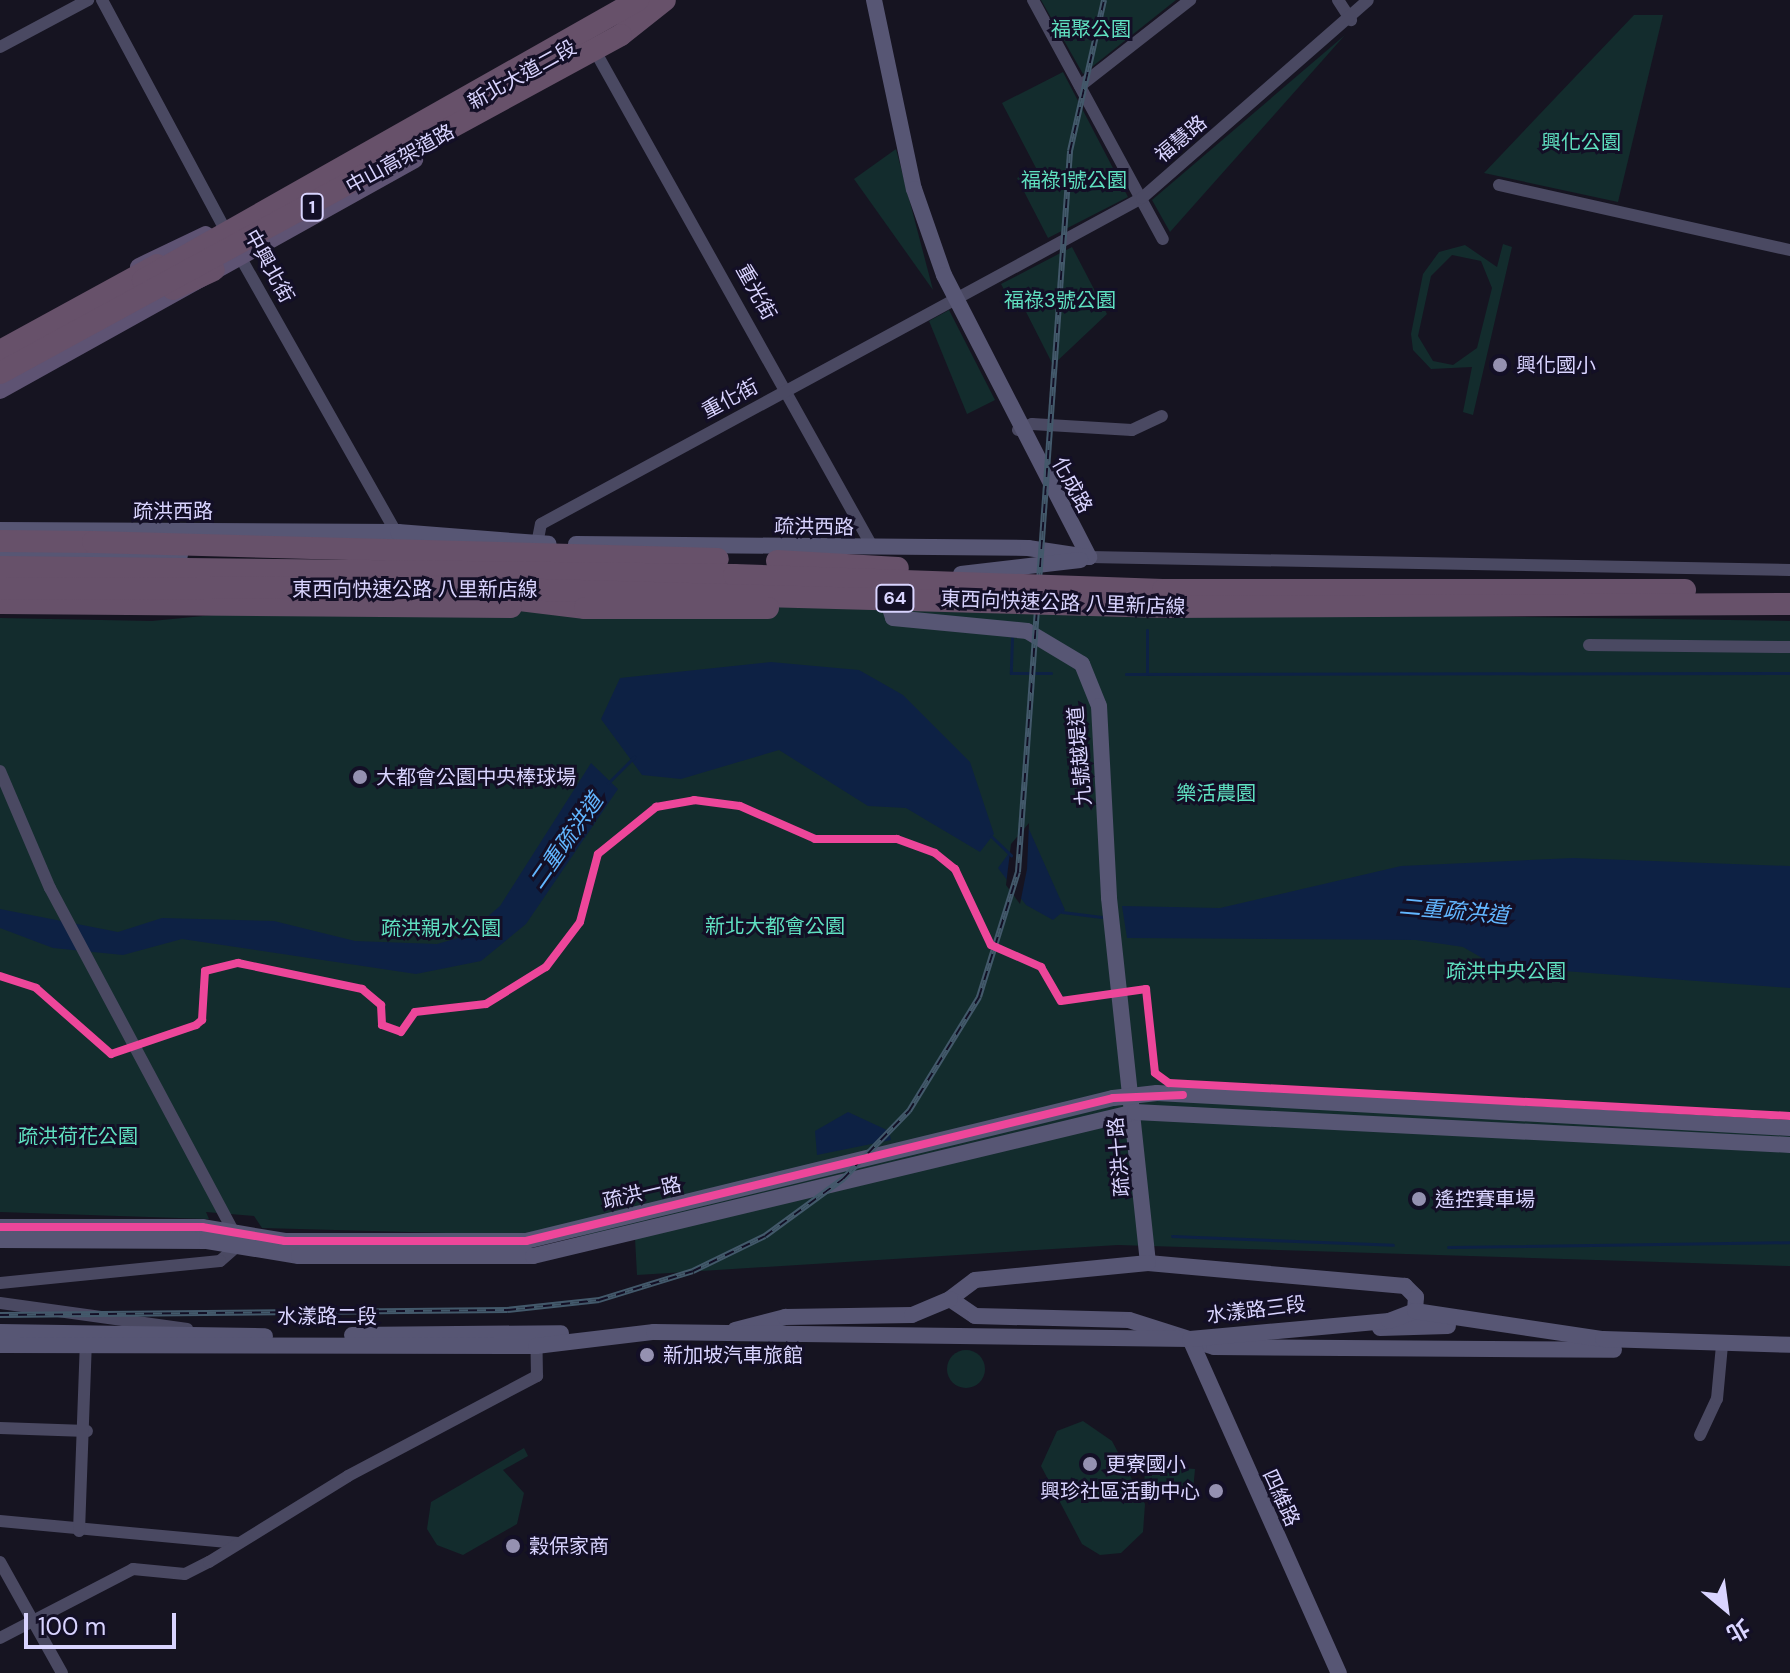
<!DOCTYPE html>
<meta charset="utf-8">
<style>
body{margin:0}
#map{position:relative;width:1790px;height:1673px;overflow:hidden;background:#161421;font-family:"DM Sans","Noto Sans TC",sans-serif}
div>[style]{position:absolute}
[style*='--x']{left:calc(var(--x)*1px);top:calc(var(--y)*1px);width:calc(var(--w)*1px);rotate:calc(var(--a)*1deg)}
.green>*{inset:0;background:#132c2d}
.round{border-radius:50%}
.water>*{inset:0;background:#0d2144}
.pier>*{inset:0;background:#161421}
.stream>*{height:3px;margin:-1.5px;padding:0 1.5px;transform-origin:1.5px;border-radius:1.5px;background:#0d2144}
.street>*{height:12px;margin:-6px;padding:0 6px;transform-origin:6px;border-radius:6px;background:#4a4962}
.secondary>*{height:16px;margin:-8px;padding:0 8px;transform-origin:8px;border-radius:8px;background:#575674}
.primary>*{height:18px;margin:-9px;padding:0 9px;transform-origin:9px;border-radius:9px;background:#5e5373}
.highway>*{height:22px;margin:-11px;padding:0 11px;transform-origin:11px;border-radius:11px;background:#67516a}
.rail>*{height:6px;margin-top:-3px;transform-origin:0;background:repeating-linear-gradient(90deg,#130f26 0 9px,#43596b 0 18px);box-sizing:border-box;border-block:2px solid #43596b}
.highway-bridge>*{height:22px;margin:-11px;padding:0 11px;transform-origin:11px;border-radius:11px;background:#67516a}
.cycleway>*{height:8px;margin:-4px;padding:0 4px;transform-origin:4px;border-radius:4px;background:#ed469a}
.dots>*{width:22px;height:22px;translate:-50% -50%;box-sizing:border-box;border:4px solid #130f26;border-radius:50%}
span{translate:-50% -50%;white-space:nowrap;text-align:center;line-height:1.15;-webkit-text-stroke:6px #130f26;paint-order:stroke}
.shield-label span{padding:2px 6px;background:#130f26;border:2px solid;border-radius:6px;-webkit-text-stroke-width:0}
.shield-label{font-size:18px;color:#d9d4ff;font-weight:700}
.park-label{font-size:20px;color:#5fe0c0}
.street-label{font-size:20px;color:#d9d4ff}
.poi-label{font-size:20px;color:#d9d4ff}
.left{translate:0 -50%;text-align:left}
.right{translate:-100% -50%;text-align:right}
.water-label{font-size:22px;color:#62b6ff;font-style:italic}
.north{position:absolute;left:1686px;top:1569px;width:80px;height:80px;-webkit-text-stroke:6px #130f26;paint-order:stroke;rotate:151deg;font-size:22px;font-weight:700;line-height:32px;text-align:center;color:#d9d4ff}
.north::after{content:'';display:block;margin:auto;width:28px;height:36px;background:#d9d4ff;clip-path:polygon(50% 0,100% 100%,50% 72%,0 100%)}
.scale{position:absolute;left:24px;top:1613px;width:152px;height:36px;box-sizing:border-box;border:4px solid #d9d4ff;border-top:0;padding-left:10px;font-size:24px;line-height:28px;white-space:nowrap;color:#d9d4ff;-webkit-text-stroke:6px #130f26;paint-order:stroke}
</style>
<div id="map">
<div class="green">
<div style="clip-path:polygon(1041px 0,1176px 0,1083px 74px)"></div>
<div style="clip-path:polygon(1634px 15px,1663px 15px,1618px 202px,1484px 173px)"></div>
<div style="clip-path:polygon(1345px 35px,1170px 232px,1152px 200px)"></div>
<div style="clip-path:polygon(1063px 72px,1128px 197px,1048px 238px,1017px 178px,1036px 168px,1002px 103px)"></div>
<div style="clip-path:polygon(896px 149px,933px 290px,854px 179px)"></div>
<div style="clip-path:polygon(evenodd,1503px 244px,1512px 247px,1473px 415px,1463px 412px,1472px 367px,1431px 369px,1413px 350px,1411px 334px,1423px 274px,1439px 252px,1465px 245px,1497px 267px,1503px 244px,1452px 255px,1481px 261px,1492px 288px,1477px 348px,1453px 365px,1433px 361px,1418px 336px,1431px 276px,1452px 255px)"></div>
<div style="clip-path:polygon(1072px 247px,1107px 314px,1053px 365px,1020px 300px,1009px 299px,1001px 284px)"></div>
<div style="clip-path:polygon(949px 310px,995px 400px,967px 414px,929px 321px)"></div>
<div style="clip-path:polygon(367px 600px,1790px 621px,1790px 1266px,1118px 1245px,637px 1275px,635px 1238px,262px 1228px,254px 1216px,206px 1212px,209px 1219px,0 1212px,0 618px,152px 621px)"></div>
<div class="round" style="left:947px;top:1350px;width:38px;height:38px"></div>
<div style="clip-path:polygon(1083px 1421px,1112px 1441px,1145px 1504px,1143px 1532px,1121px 1553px,1100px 1555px,1082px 1544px,1041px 1466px,1057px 1431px)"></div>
<div style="clip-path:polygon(524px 1448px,528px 1456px,503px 1470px,524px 1493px,517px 1524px,463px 1555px,437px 1545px,427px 1529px,431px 1502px)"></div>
<div style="clip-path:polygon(1145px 1465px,1195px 1469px,1193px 1491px,1144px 1495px)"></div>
</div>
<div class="water">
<div style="clip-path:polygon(771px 662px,859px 670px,903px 695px,970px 762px,994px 834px,980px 852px,906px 808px,868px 806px,779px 750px,681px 779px,642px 775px,601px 719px,620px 678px)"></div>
<div style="clip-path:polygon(591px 763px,618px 789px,526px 924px,481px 961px,416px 974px,182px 939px,123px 955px,53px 948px,0 928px,0 909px,118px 932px,162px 918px,274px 921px,355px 941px,437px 944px,465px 936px,500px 906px)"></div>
<div style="clip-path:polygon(1028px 827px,1065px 910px,1053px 920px,1026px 905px,998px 868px)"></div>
<div style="clip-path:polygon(1573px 858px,1790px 866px,1790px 988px,1496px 966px,1463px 947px,1416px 940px,1127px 938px,1122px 906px,1220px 908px,1401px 866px)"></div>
<div style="clip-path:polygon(848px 1112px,889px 1131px,891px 1140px,817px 1155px,815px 1131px)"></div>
</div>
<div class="pier">
<div style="clip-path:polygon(1029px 823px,1027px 869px,1020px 904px,1006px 885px,1011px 844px)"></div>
</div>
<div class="stream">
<div style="--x:1012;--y:638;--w:35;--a:92"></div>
<div style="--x:1011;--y:673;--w:40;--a:0"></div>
<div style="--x:1126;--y:674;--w:664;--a:-0.09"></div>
<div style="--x:1147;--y:674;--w:44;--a:-90"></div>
<div style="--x:608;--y:783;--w:37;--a:-45"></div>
<div style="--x:991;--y:836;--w:28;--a:44"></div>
<div style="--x:1062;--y:912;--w:40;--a:7.1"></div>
<div style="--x:1172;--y:1236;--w:221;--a:2.3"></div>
<div style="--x:1448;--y:1247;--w:342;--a:-0.8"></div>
</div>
<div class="street">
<div style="--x:102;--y:0;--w:269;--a:61.8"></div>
<div style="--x:1033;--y:0;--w:272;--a:61.5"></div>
<div style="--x:1338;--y:0;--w:24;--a:57"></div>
<div style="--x:0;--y:47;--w:100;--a:-28.1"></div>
<div style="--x:599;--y:58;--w:561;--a:60.79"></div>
<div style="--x:1080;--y:86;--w:140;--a:-38"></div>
<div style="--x:1499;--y:185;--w:298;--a:12.6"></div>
<div style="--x:238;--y:253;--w:325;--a:60.5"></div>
<div style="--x:1018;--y:430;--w:15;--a:-23"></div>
<div style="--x:1032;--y:424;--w:100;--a:3.4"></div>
<div style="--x:1132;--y:430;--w:33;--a:-25"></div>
<div style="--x:537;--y:544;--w:20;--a:-79"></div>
<div style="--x:541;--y:524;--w:684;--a:-28.48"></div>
<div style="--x:1142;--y:198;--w:300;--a:-41.2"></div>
<div style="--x:1089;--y:557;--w:701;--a:1.06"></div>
<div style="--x:1589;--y:645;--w:201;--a:0.6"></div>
<div style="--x:0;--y:771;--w:127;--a:66.9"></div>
<div style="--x:50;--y:888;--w:392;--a:61.9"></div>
<div style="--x:235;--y:1234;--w:14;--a:90"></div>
<div style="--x:235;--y:1248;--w:20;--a:139"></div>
<div style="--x:220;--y:1261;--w:221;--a:174.3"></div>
<div style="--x:0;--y:1303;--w:189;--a:7.9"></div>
<div style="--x:0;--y:1428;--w:87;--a:2"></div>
<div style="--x:1700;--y:1435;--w:40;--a:-65"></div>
<div style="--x:1717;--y:1399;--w:54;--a:-84.7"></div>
<div style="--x:0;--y:1521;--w:239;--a:5.3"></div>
<div style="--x:79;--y:1531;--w:194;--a:-87.9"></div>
<div style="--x:0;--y:1562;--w:127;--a:60.8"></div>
<div style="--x:0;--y:1638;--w:150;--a:-27.4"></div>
<div style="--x:133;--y:1569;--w:52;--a:5.5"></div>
<div style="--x:185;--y:1574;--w:27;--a:-27"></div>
<div style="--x:209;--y:1562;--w:163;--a:-31.7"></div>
<div style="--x:348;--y:1476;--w:214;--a:-27.9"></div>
<div style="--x:537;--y:1376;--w:39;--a:-91"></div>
</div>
<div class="secondary">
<div style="--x:874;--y:0;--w:193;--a:78.1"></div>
<div style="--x:914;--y:189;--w:91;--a:70.8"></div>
<div style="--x:944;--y:275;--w:317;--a:62.8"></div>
<div style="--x:0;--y:530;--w:398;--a:0.3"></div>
<div style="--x:398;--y:532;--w:151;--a:4.5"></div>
<div style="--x:576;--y:544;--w:452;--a:0.5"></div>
<div style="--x:1028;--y:548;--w:62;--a:8.4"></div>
<div style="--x:0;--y:555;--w:180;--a:0"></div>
<div style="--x:961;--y:574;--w:120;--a:-6.7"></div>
<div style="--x:884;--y:590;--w:29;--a:72"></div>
<div style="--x:893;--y:618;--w:135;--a:5.5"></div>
<div style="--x:1027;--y:631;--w:64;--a:31"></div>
<div style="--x:1082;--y:664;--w:45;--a:68"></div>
<div style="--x:1099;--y:706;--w:192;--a:87"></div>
<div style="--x:1109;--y:898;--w:367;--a:83.9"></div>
<div style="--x:0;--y:1227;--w:202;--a:0"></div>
<div style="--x:202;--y:1227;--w:84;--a:9.6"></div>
<div style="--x:285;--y:1241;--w:241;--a:0"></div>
<div style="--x:526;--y:1241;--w:604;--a:-13.69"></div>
<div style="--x:1113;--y:1098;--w:44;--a:-6.5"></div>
<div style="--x:1157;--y:1093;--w:634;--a:3.16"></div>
<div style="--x:0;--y:1240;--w:207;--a:0.3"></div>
<div style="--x:207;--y:1241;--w:93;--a:9.3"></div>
<div style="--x:299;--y:1256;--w:234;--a:0"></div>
<div style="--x:533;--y:1256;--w:619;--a:-13.45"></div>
<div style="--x:1135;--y:1112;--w:656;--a:2.88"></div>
<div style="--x:1415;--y:1311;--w:14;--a:-86"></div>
<div style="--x:1416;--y:1297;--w:16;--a:-135"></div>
<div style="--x:1405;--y:1286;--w:258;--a:-174.9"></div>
<div style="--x:1148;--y:1263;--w:174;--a:174.4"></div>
<div style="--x:975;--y:1280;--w:31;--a:143"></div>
<div style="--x:950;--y:1299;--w:30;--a:34"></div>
<div style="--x:975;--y:1316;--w:154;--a:1.5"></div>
<div style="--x:1129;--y:1320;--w:89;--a:17.6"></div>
<div style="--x:1214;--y:1347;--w:400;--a:0.4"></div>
<div style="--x:1380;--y:1328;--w:68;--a:-1.7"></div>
<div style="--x:735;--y:1330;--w:52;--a:-14.6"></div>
<div style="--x:785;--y:1317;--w:127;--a:-0.9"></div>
<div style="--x:912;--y:1315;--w:41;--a:-22.8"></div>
<div style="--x:0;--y:1332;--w:265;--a:0.9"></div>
<div style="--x:352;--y:1335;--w:209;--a:-0.5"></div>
<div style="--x:1190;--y:1339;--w:366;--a:66"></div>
<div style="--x:0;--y:1345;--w:536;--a:0.11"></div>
<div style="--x:536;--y:1346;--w:119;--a:-6.8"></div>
<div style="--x:654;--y:1332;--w:536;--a:0.75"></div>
<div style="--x:1190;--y:1339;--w:200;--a:-5.2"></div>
<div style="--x:1389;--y:1321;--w:28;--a:-21"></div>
<div style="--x:1415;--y:1311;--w:190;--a:8.5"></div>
<div style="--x:1603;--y:1339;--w:187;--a:1.8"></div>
</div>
<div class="primary">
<div style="--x:139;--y:267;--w:74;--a:-25.5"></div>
<div style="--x:0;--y:390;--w:474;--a:-29.1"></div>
</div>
<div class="highway">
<div style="--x:621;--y:35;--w:56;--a:-38.5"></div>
<div style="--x:173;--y:289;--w:45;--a:-24.9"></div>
<div style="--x:0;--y:351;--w:179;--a:-28.7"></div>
<div style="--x:0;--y:541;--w:93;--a:0.6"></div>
<div style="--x:495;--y:597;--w:91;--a:7"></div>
<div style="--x:0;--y:603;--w:511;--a:0.45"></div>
</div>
<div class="rail">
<div style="--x:0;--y:1315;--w:507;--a:-0.57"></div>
<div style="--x:507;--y:1310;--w:93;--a:-6.2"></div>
<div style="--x:599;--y:1300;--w:98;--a:-17.1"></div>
<div style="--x:693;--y:1271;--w:80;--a:-25.9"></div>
<div style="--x:765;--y:1236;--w:97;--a:-36.2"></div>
<div style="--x:843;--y:1179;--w:95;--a:-45.9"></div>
<div style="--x:909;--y:1111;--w:134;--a:-58.4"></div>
<div style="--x:979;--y:997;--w:131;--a:-72.7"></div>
<div style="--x:1018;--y:872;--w:723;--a:-85.87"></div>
<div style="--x:1070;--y:151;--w:155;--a:-77.3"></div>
</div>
<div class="highway-bridge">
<div style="--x:143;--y:280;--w:569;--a:-29.49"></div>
<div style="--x:0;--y:373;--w:707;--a:-28.56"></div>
<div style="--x:93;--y:542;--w:625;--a:1.56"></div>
<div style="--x:777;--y:561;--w:121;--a:3.3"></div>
<div style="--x:0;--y:567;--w:734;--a:0.62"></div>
<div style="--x:734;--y:575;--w:429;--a:2"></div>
<div style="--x:1163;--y:590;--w:522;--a:0"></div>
<div style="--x:0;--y:589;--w:439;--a:-0.3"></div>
<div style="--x:439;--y:587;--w:725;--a:1.58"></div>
<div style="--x:1164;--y:607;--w:626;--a:-0.27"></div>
<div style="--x:585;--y:608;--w:183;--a:0"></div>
</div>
<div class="cycleway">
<div style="--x:0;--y:976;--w:38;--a:18"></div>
<div style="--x:36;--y:988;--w:100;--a:41.3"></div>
<div style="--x:111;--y:1054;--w:90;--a:-18.8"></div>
<div style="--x:196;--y:1025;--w:8;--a:-40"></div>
<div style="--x:202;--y:1020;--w:49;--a:-86.5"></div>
<div style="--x:205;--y:971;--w:34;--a:-14"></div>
<div style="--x:238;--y:963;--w:127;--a:11.8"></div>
<div style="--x:362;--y:989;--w:25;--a:40"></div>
<div style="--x:381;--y:1005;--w:20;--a:87"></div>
<div style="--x:382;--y:1025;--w:20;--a:20"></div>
<div style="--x:401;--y:1032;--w:24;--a:-55"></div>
<div style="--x:415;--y:1012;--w:71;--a:-6.4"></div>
<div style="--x:486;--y:1004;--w:70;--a:-31.7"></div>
<div style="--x:546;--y:967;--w:56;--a:-52.9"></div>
<div style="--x:580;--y:922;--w:70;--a:-75.2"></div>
<div style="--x:598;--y:854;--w:75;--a:-39"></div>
<div style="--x:656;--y:807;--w:39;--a:-10"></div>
<div style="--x:694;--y:800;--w:46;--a:7.4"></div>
<div style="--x:740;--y:806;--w:82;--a:23.7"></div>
<div style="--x:815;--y:839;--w:82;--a:0"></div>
<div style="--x:897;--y:839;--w:40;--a:20.2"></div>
<div style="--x:935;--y:853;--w:26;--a:39"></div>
<div style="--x:955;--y:869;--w:84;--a:64.7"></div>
<div style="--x:991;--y:945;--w:55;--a:23.7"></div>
<div style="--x:1041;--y:967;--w:39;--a:60"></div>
<div style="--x:1061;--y:1001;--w:86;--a:-8"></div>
<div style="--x:1146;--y:989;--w:84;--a:83.9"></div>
<div style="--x:1155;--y:1073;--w:17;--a:36"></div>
<div style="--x:1169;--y:1083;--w:622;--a:3.04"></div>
<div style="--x:0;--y:1227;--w:202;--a:0"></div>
<div style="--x:202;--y:1227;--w:84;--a:9.6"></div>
<div style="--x:285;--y:1241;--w:241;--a:0"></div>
<div style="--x:526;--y:1241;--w:604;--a:-13.69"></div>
<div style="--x:1113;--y:1098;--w:70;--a:-2.5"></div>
</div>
<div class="dots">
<div style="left:1500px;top:365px;background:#9591b1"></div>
<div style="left:360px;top:777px;background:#9591b1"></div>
<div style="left:1419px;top:1199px;background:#9591b1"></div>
<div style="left:647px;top:1355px;background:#9591b1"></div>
<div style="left:1090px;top:1464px;background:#9591b1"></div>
<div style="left:1216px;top:1491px;background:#9591b1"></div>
<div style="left:513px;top:1546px;background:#9591b1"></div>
</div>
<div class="shield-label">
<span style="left:312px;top:207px">1</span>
<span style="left:895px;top:598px">64</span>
</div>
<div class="park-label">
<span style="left:1091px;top:29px">福聚公園</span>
<span style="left:1581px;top:142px">興化公園</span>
<span style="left:1074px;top:180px">福祿1號公園</span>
<span style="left:1060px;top:300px">福祿3號公園</span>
<span style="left:1216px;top:793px">樂活農園</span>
<span style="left:775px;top:926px">新北大都會公園</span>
<span style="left:441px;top:928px">疏洪親水公園</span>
<span style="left:1506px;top:971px">疏洪中央公園</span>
<span style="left:78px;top:1136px">疏洪荷花公園</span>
</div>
<div class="street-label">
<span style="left:522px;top:75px;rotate:-29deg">新北大道二段</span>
<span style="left:1181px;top:139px;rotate:-40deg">福慧路</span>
<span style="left:400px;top:159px;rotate:-29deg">中山高架道路</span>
<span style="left:269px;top:266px;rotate:61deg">中興北街</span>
<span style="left:756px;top:292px;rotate:61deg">重光街</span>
<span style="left:730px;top:399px;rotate:-28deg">重化街</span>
<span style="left:1072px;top:485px;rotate:61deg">化成路</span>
<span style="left:173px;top:511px">疏洪西路</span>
<span style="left:814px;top:527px;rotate:1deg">疏洪西路</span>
<span style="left:415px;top:589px">東西向快速公路 八里新店線</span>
<span style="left:1063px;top:603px;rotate:2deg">東西向快速公路 八里新店線</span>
<span style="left:1080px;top:756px;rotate:-95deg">九號越堤道</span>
<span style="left:1119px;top:1157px;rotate:-95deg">疏洪十路</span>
<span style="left:642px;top:1193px;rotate:-13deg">疏洪一路</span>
<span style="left:1256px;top:1310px;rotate:-7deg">水漾路三段</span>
<span style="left:327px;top:1316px">水漾路二段</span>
<span style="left:1281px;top:1498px;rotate:65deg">四維路</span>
</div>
<div class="poi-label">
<span class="left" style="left:1516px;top:365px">興化國小</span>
<span class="left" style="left:376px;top:777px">大都會公園中央棒球場</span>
<span class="left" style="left:1435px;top:1199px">遙控賽車場</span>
<span class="left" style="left:663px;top:1355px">新加坡汽車旅館</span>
<span class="left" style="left:1106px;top:1464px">更寮國小</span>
<span class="right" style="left:1200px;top:1491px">興珍社區活動中心</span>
<span class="left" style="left:529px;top:1546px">穀保家商</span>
</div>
<div class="water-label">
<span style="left:566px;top:841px;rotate:-55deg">二重疏洪道</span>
<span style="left:1454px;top:911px;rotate:5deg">二重疏洪道</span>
</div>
<div class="north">北</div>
<div class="scale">100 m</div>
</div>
